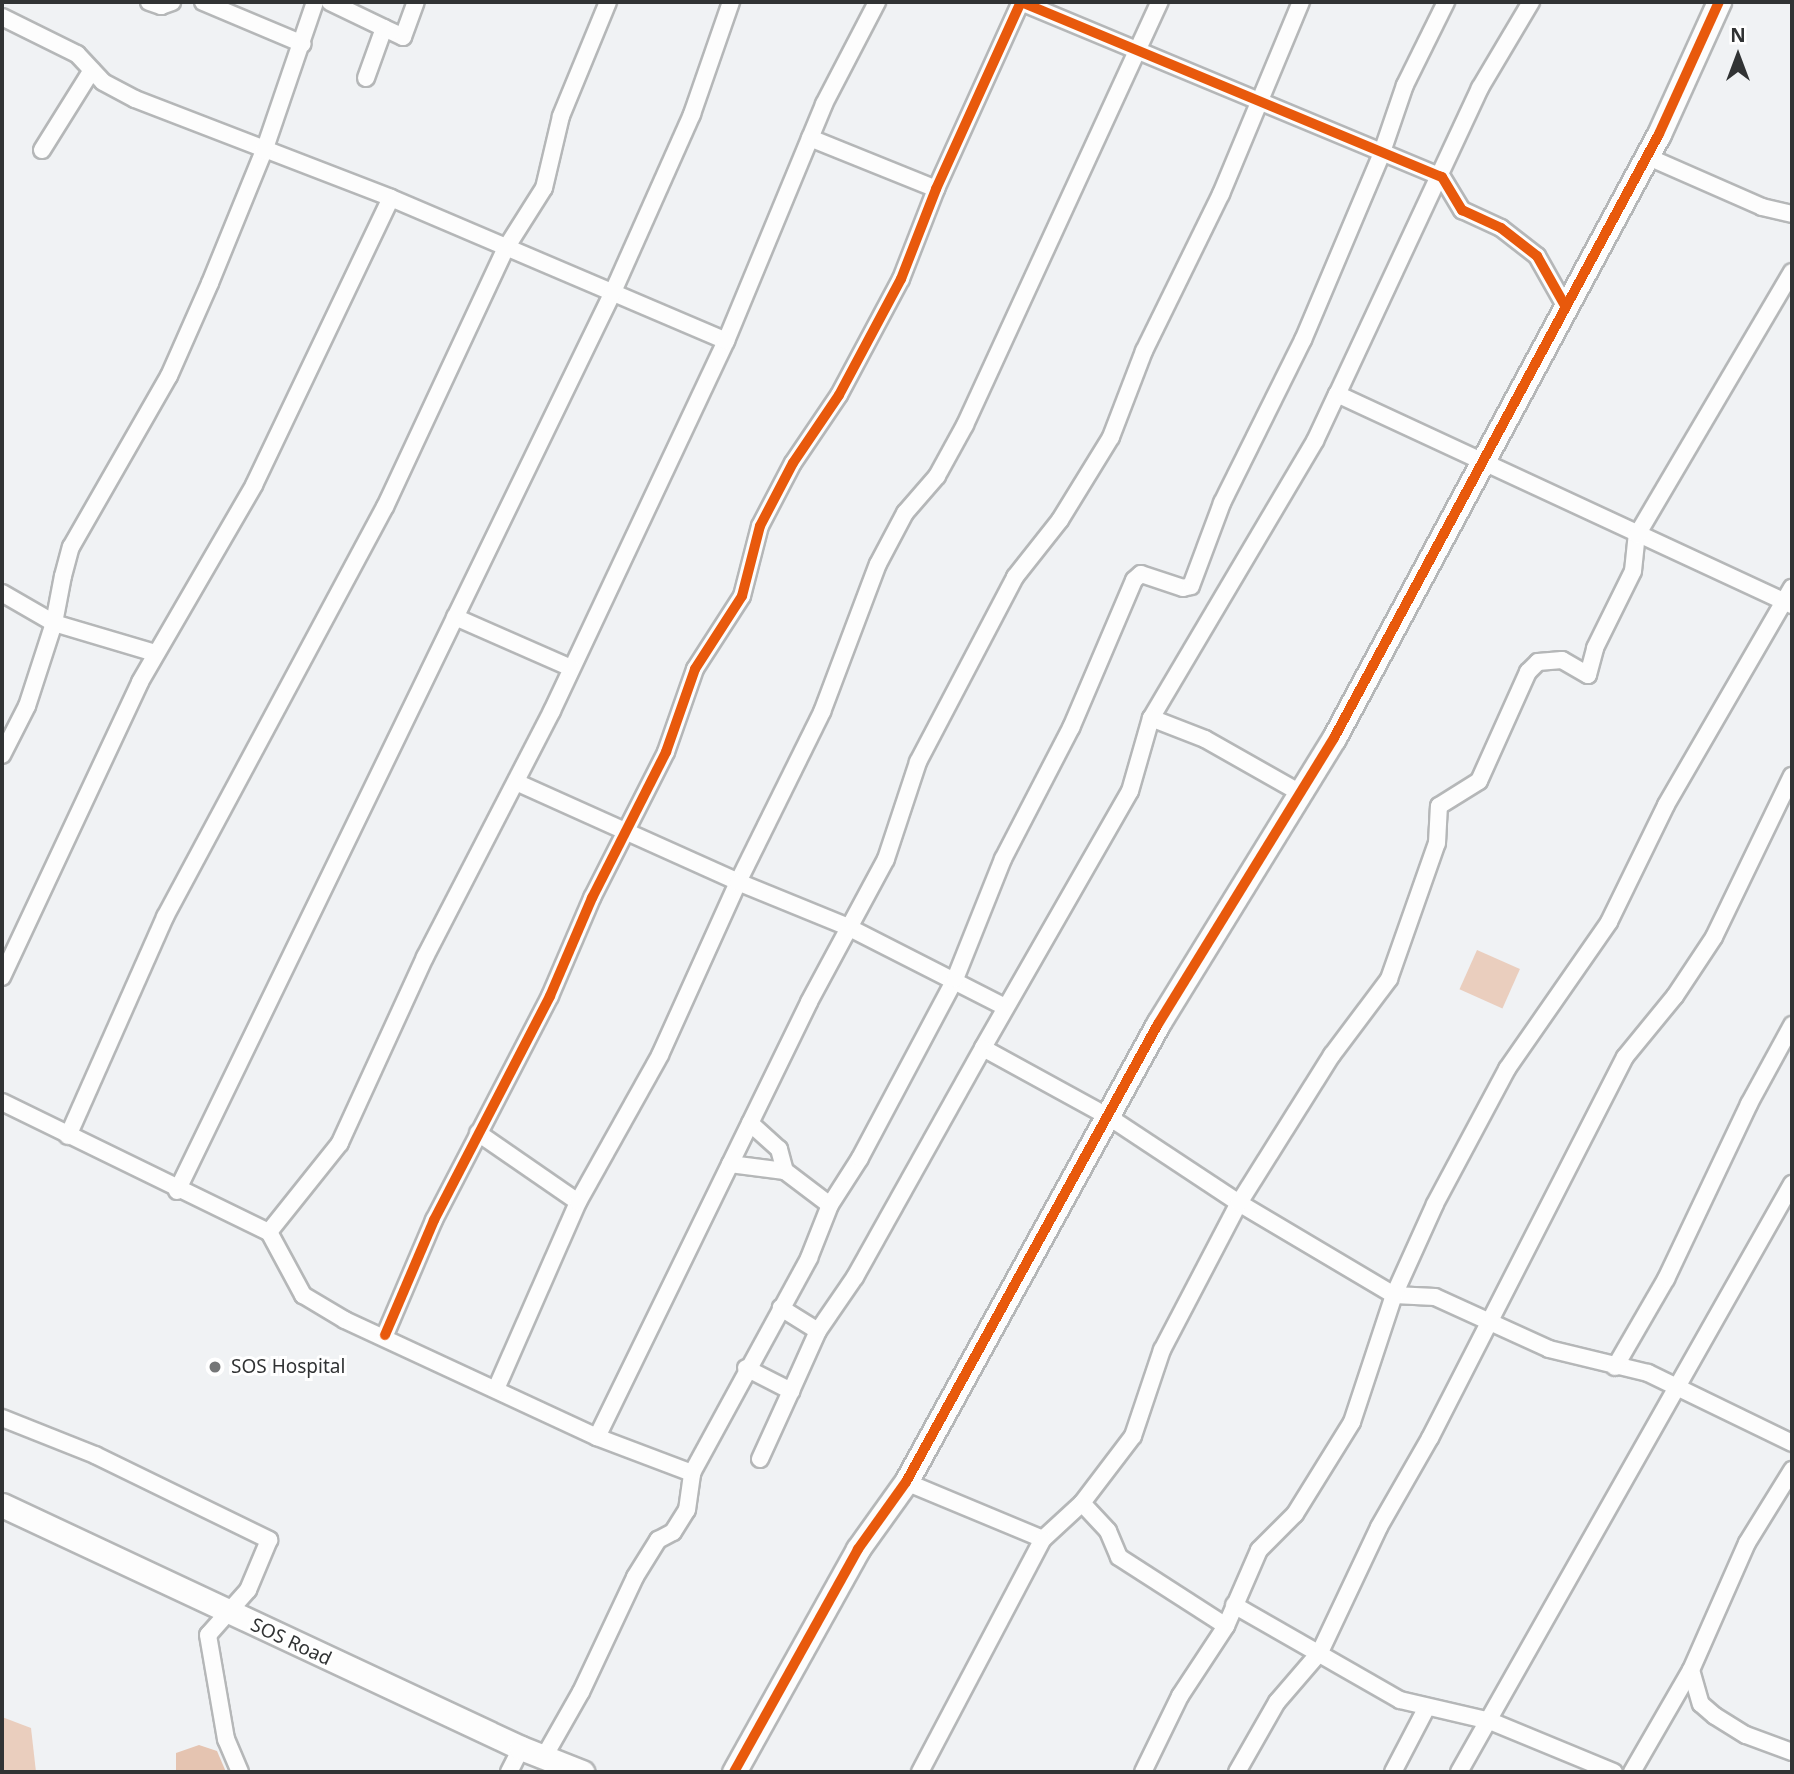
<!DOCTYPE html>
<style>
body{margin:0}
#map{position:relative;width:1794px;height:1774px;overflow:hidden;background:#f0f2f4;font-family:"Noto Sans",sans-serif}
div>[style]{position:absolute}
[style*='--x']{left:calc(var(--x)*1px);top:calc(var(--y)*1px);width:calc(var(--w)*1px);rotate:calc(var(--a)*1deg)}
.green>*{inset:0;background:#eacebe;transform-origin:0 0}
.forest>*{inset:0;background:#e5c4b1}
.roads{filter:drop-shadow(2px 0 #b5b7b8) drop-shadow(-2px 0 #b5b7b8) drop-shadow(0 2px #b5b7b8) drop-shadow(0 -2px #b5b7b8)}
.street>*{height:16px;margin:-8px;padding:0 8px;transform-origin:8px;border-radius:8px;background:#fdfdfd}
.secondary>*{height:23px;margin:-11.5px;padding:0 11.5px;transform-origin:11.5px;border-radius:11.5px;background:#fdfdfd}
.cycleway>*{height:10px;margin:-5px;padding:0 5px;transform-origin:5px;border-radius:5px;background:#e8590c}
.dots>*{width:19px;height:19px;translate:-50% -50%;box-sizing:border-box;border:4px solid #fff;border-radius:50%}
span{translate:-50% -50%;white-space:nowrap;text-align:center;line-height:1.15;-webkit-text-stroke:6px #fff;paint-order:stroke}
.poi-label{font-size:19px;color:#313334}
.left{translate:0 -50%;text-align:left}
.street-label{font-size:19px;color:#313334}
.frame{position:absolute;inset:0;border:4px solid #313334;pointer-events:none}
.north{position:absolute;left:1703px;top:21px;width:70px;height:70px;-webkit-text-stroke:5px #fff;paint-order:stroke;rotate:0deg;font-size:19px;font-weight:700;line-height:28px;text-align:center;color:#313334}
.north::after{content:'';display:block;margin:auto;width:24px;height:32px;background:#313334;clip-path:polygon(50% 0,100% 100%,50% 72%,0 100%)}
</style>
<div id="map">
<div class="green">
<div style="left:1477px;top:950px;width:47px;height:43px;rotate:24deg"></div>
<div style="clip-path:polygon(2px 1717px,31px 1728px,36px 1772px,2px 1772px)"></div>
</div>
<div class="forest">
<div style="clip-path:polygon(199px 1745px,217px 1751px,226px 1772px,176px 1772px,176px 1753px)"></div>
</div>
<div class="roads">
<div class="street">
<div style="--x:149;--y:2;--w:13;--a:18"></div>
<div style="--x:161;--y:6;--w:12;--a:-20"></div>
<div style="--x:203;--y:2;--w:108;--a:22.8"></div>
<div style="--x:330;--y:2;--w:60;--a:25.7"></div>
<div style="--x:1531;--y:2;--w:100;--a:120.7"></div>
<div style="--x:1480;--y:88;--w:338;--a:115"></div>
<div style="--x:1337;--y:394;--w:502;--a:24.88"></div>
<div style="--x:2;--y:17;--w:84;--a:26.3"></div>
<div style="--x:77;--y:54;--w:38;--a:47"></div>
<div style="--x:103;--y:82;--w:36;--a:28"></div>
<div style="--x:135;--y:99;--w:274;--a:21.1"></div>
<div style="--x:391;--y:198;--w:364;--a:23.1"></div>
<div style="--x:726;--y:341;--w:409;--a:115.2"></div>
<div style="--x:552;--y:711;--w:277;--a:117.3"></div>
<div style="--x:425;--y:957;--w:205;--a:114.6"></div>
<div style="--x:340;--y:1143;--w:114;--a:128.6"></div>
<div style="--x:366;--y:78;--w:53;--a:-70.2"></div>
<div style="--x:384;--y:28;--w:21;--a:25"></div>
<div style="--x:403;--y:37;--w:37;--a:-70"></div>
<div style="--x:810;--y:138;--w:136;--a:22"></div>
<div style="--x:42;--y:150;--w:94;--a:-58"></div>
<div style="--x:1646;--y:156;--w:127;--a:23.7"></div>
<div style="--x:1762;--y:207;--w:31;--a:13"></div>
<div style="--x:726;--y:341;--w:256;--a:-67.5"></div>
<div style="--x:824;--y:104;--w:115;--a:-62.5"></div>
<div style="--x:1337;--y:394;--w:52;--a:115.1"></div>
<div style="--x:1315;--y:441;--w:322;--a:120.6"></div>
<div style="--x:1151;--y:718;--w:76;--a:106"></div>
<div style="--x:1130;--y:791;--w:296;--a:119.8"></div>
<div style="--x:983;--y:1048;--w:144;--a:28.7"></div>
<div style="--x:1109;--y:1117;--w:156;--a:33.5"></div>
<div style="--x:1239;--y:1203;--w:180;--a:30.7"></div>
<div style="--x:1394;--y:1295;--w:41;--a:2.8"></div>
<div style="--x:1435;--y:1297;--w:125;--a:24.5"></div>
<div style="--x:1549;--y:1349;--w:102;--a:13.6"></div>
<div style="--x:1648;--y:1373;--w:160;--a:25.9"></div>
<div style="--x:2;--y:593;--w:60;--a:30"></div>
<div style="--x:54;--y:623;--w:87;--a:108"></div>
<div style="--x:27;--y:706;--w:55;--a:117"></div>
<div style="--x:455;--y:617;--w:127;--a:23.7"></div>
<div style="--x:155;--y:653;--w:105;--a:-163.5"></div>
<div style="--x:54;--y:623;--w:48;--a:-79.2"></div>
<div style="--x:63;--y:576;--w:30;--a:-75"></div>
<div style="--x:71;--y:547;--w:197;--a:-60.2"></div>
<div style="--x:169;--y:376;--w:102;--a:-66.2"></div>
<div style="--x:210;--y:283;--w:143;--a:-67.8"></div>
<div style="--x:264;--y:151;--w:157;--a:-71.1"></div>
<div style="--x:1151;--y:718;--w:58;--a:21.3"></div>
<div style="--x:1205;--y:739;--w:106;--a:29.5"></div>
<div style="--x:516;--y:782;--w:243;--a:24.2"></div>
<div style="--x:738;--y:882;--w:190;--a:-63.7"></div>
<div style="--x:822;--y:712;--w:158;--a:-69.3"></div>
<div style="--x:878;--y:564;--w:58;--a:-62.1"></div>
<div style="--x:905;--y:513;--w:49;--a:-49.1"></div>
<div style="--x:937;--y:476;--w:58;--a:-61.2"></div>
<div style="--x:965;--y:425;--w:466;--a:-65.3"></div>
<div style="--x:2;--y:977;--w:326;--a:-64.9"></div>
<div style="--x:140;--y:682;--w:228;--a:-59.9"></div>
<div style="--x:254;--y:485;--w:318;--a:-64.5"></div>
<div style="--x:2;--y:1102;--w:297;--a:26"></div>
<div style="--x:269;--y:1232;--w:72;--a:61.6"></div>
<div style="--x:303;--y:1295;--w:49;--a:30.8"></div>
<div style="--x:345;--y:1320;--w:278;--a:24.9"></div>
<div style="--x:597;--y:1437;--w:102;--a:20.8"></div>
<div style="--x:750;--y:1123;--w:39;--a:42"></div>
<div style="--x:779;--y:1149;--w:23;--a:75"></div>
<div style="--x:785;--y:1171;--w:56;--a:37.1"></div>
<div style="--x:478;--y:1133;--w:121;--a:34.6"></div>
<div style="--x:68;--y:1136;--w:240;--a:-66.1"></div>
<div style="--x:165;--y:917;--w:465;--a:-61.8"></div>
<div style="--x:385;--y:507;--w:286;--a:-65"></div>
<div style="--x:506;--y:248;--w:71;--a:-57.7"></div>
<div style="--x:544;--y:188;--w:74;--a:-76.7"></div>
<div style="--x:561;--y:116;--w:123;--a:-67.6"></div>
<div style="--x:730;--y:1164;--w:55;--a:7.3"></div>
<div style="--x:177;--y:1191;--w:997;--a:-64.13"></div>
<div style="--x:612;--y:294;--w:197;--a:-66"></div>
<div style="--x:692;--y:114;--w:119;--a:-70.8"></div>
<div style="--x:818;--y:1331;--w:65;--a:-55.6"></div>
<div style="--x:855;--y:1277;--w:262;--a:-60.8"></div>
<div style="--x:385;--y:1335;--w:125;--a:-66.9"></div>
<div style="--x:434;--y:1220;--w:252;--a:-62.6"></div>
<div style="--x:550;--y:996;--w:107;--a:-66.8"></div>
<div style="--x:592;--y:898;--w:164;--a:-63.1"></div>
<div style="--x:666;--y:752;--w:88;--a:-70.7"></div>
<div style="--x:695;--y:669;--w:87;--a:-57.2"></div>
<div style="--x:742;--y:596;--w:72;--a:-75.6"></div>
<div style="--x:760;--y:526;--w:71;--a:-62.4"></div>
<div style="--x:793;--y:463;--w:82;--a:-55.9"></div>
<div style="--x:839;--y:395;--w:132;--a:-61.9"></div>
<div style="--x:901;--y:279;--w:97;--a:-68.7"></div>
<div style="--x:936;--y:189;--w:205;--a:-65.6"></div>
<div style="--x:1021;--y:2;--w:456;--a:22.6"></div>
<div style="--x:1442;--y:177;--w:39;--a:59"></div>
<div style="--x:1462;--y:210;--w:43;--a:24.8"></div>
<div style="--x:1501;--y:228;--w:46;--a:37.9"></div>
<div style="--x:1537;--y:256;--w:55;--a:60.6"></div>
<div style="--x:1615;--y:1367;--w:102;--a:-59.9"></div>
<div style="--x:1666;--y:1279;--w:194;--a:-64.6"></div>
<div style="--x:1749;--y:1104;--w:90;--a:-61.4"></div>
<div style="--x:746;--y:1368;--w:51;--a:27.1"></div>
<div style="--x:791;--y:1391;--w:66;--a:-65.8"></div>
<div style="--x:818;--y:1331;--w:44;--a:-148.1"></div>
<div style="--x:496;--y:1389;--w:204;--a:-66.3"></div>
<div style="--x:578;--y:1202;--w:168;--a:-60.8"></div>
<div style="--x:660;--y:1055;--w:190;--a:-65.7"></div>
<div style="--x:738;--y:882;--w:119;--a:22.2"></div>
<div style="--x:848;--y:927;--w:176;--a:27"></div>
<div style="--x:2;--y:1418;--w:100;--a:21.7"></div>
<div style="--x:95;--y:1455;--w:194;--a:26"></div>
<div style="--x:269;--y:1540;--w:54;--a:112.8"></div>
<div style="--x:248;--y:1590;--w:60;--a:131.6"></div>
<div style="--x:208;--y:1635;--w:106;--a:80.2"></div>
<div style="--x:226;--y:1739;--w:36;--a:67"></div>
<div style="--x:597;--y:1437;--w:484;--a:-64"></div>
<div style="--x:809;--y:1002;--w:162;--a:-61.7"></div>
<div style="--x:886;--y:859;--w:102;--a:-71.7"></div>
<div style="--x:918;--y:762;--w:209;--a:-62.3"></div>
<div style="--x:1015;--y:577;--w:73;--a:-51.7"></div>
<div style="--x:1060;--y:520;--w:97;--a:-58.4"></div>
<div style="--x:1111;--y:437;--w:92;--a:-69"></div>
<div style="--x:1144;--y:351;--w:175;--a:-63.9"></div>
<div style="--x:1221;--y:194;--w:208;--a:-67.4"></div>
<div style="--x:760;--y:1459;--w:75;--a:-65.5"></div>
<div style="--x:906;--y:1482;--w:148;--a:22.6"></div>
<div style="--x:1043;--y:1539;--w:53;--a:-42.7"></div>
<div style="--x:1082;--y:1503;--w:38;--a:47"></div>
<div style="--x:1108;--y:1531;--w:28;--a:67"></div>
<div style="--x:1119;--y:1557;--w:127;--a:32.8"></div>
<div style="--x:1082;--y:1503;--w:84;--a:-52.7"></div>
<div style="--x:1133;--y:1436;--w:91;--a:-71.4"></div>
<div style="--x:1162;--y:1350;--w:166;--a:-62.4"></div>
<div style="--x:1239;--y:1203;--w:175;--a:-57.9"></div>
<div style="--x:1332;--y:1055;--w:95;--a:-53.1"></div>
<div style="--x:1389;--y:979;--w:144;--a:-70.6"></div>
<div style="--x:1437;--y:843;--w:37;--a:-87"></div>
<div style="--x:1439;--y:806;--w:47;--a:-32"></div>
<div style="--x:1479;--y:781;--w:120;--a:-65.8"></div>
<div style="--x:1528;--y:672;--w:14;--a:-45"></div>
<div style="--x:1538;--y:662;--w:24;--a:-5"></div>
<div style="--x:1562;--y:660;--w:30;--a:30"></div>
<div style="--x:1588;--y:675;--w:28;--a:-75"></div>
<div style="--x:1595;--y:648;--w:86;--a:-63.7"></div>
<div style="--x:1633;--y:571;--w:36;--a:-84"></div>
<div style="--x:1637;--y:535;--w:305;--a:-59.5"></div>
<div style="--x:1234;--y:1605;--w:191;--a:29.8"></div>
<div style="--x:1400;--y:1700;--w:92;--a:13.1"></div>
<div style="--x:1490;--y:1721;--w:134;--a:22.4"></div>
<div style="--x:1691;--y:1670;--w:35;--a:74"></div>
<div style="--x:1701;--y:1704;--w:18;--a:41"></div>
<div style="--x:1715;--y:1716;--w:36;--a:32"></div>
<div style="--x:1746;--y:1735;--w:49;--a:20.3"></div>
<div style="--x:544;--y:1757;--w:75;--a:-60.4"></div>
<div style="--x:581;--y:1692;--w:127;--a:-64.8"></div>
<div style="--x:635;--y:1577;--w:44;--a:-58.1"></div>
<div style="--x:658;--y:1540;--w:17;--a:-28"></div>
<div style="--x:673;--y:1532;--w:26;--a:-58"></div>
<div style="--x:687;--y:1510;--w:37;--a:-82"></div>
<div style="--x:692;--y:1473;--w:245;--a:-61.4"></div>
<div style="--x:809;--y:1258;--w:57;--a:-68.4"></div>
<div style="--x:830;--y:1205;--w:56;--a:-57.4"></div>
<div style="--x:860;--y:1158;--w:203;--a:-62"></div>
<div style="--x:955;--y:979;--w:129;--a:-68.2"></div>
<div style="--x:1003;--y:859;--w:148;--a:-62.6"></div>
<div style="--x:1071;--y:728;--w:161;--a:-66.9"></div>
<div style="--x:1134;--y:580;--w:9;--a:-41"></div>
<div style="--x:1141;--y:574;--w:44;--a:18.4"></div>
<div style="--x:1183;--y:588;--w:8;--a:-14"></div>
<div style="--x:1191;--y:586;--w:89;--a:-69.5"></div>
<div style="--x:1222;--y:503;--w:182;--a:-63.6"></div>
<div style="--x:1303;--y:340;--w:201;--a:-67.1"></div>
<div style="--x:1381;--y:155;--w:74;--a:-71.1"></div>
<div style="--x:1405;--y:85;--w:93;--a:-63.7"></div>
<div style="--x:509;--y:1772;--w:27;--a:-63"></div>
<div style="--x:920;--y:1772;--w:263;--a:-62.2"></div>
<div style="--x:1143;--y:1772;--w:85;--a:-64"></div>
<div style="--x:1180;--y:1696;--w:84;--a:-56.7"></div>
<div style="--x:1226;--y:1626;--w:83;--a:-66.5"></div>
<div style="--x:1259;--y:1550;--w:51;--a:-45"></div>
<div style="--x:1295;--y:1514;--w:108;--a:-58.2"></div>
<div style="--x:1352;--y:1422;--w:134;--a:-71.7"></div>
<div style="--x:1394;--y:1295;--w:100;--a:-65.7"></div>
<div style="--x:1435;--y:1204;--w:153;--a:-61.9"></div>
<div style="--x:1507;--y:1069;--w:179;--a:-55.2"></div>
<div style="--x:1609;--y:922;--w:130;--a:-64"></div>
<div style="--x:1666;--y:805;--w:251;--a:-59.9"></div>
<div style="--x:1237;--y:1772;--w:81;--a:-60.3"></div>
<div style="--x:1277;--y:1702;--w:66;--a:-49.3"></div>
<div style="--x:1320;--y:1652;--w:138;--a:-64.7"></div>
<div style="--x:1379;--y:1527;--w:103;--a:-60.2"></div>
<div style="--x:1430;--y:1438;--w:428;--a:-62.9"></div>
<div style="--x:1625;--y:1057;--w:79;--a:-50.7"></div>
<div style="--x:1675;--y:996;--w:71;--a:-56.5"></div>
<div style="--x:1714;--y:937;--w:179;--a:-64.2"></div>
<div style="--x:1393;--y:1772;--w:73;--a:-62.4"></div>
<div style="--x:1459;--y:1772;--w:676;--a:-60.48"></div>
<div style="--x:1632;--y:1772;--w:118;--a:-60"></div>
<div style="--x:1691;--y:1670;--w:139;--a:-66.2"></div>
<div style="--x:1747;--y:1543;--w:86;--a:-58.3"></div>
</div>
<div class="secondary">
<div style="--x:2;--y:1505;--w:573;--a:25.09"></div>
<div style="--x:521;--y:1748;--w:66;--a:21.5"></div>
<div style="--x:734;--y:1772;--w:255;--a:-60.9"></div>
<div style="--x:858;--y:1549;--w:82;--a:-54.4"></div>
<div style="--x:906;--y:1482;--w:523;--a:-61.18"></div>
<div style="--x:1158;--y:1024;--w:336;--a:-58.4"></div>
<div style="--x:1334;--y:738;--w:686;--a:-61.72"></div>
<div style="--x:1659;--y:134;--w:145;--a:-65.6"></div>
</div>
</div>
<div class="cycleway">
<div style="--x:385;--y:1335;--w:125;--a:-66.9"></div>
<div style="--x:434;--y:1220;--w:252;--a:-62.6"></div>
<div style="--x:550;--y:996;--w:107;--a:-66.8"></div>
<div style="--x:592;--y:898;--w:164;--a:-63.1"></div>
<div style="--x:666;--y:752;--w:88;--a:-70.7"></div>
<div style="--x:695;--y:669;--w:87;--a:-57.2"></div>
<div style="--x:742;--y:596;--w:72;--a:-75.6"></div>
<div style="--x:760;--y:526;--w:71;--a:-62.4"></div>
<div style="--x:793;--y:463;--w:82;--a:-55.9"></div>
<div style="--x:839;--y:395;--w:132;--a:-61.9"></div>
<div style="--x:901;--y:279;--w:97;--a:-68.7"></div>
<div style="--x:936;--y:189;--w:205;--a:-65.6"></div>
<div style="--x:1021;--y:2;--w:456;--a:22.6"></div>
<div style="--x:1442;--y:177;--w:39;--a:59"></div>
<div style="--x:1462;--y:210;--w:43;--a:24.8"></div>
<div style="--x:1501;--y:228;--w:46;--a:37.9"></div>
<div style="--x:1537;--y:256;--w:55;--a:60.6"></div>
<div style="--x:734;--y:1772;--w:255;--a:-60.9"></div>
<div style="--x:858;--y:1549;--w:82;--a:-54.4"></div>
<div style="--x:906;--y:1482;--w:523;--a:-61.18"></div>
<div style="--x:1158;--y:1024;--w:336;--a:-58.4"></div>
<div style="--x:1334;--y:738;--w:686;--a:-61.72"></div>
<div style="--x:1659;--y:134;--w:145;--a:-65.6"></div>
</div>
<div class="dots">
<div style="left:215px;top:1367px;background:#747677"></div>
</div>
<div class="poi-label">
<span class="left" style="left:231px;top:1367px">SOS Hospital</span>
</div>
<div class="street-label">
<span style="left:291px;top:1642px;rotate:25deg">SOS Road</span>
</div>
<div class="frame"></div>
<div class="north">N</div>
</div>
